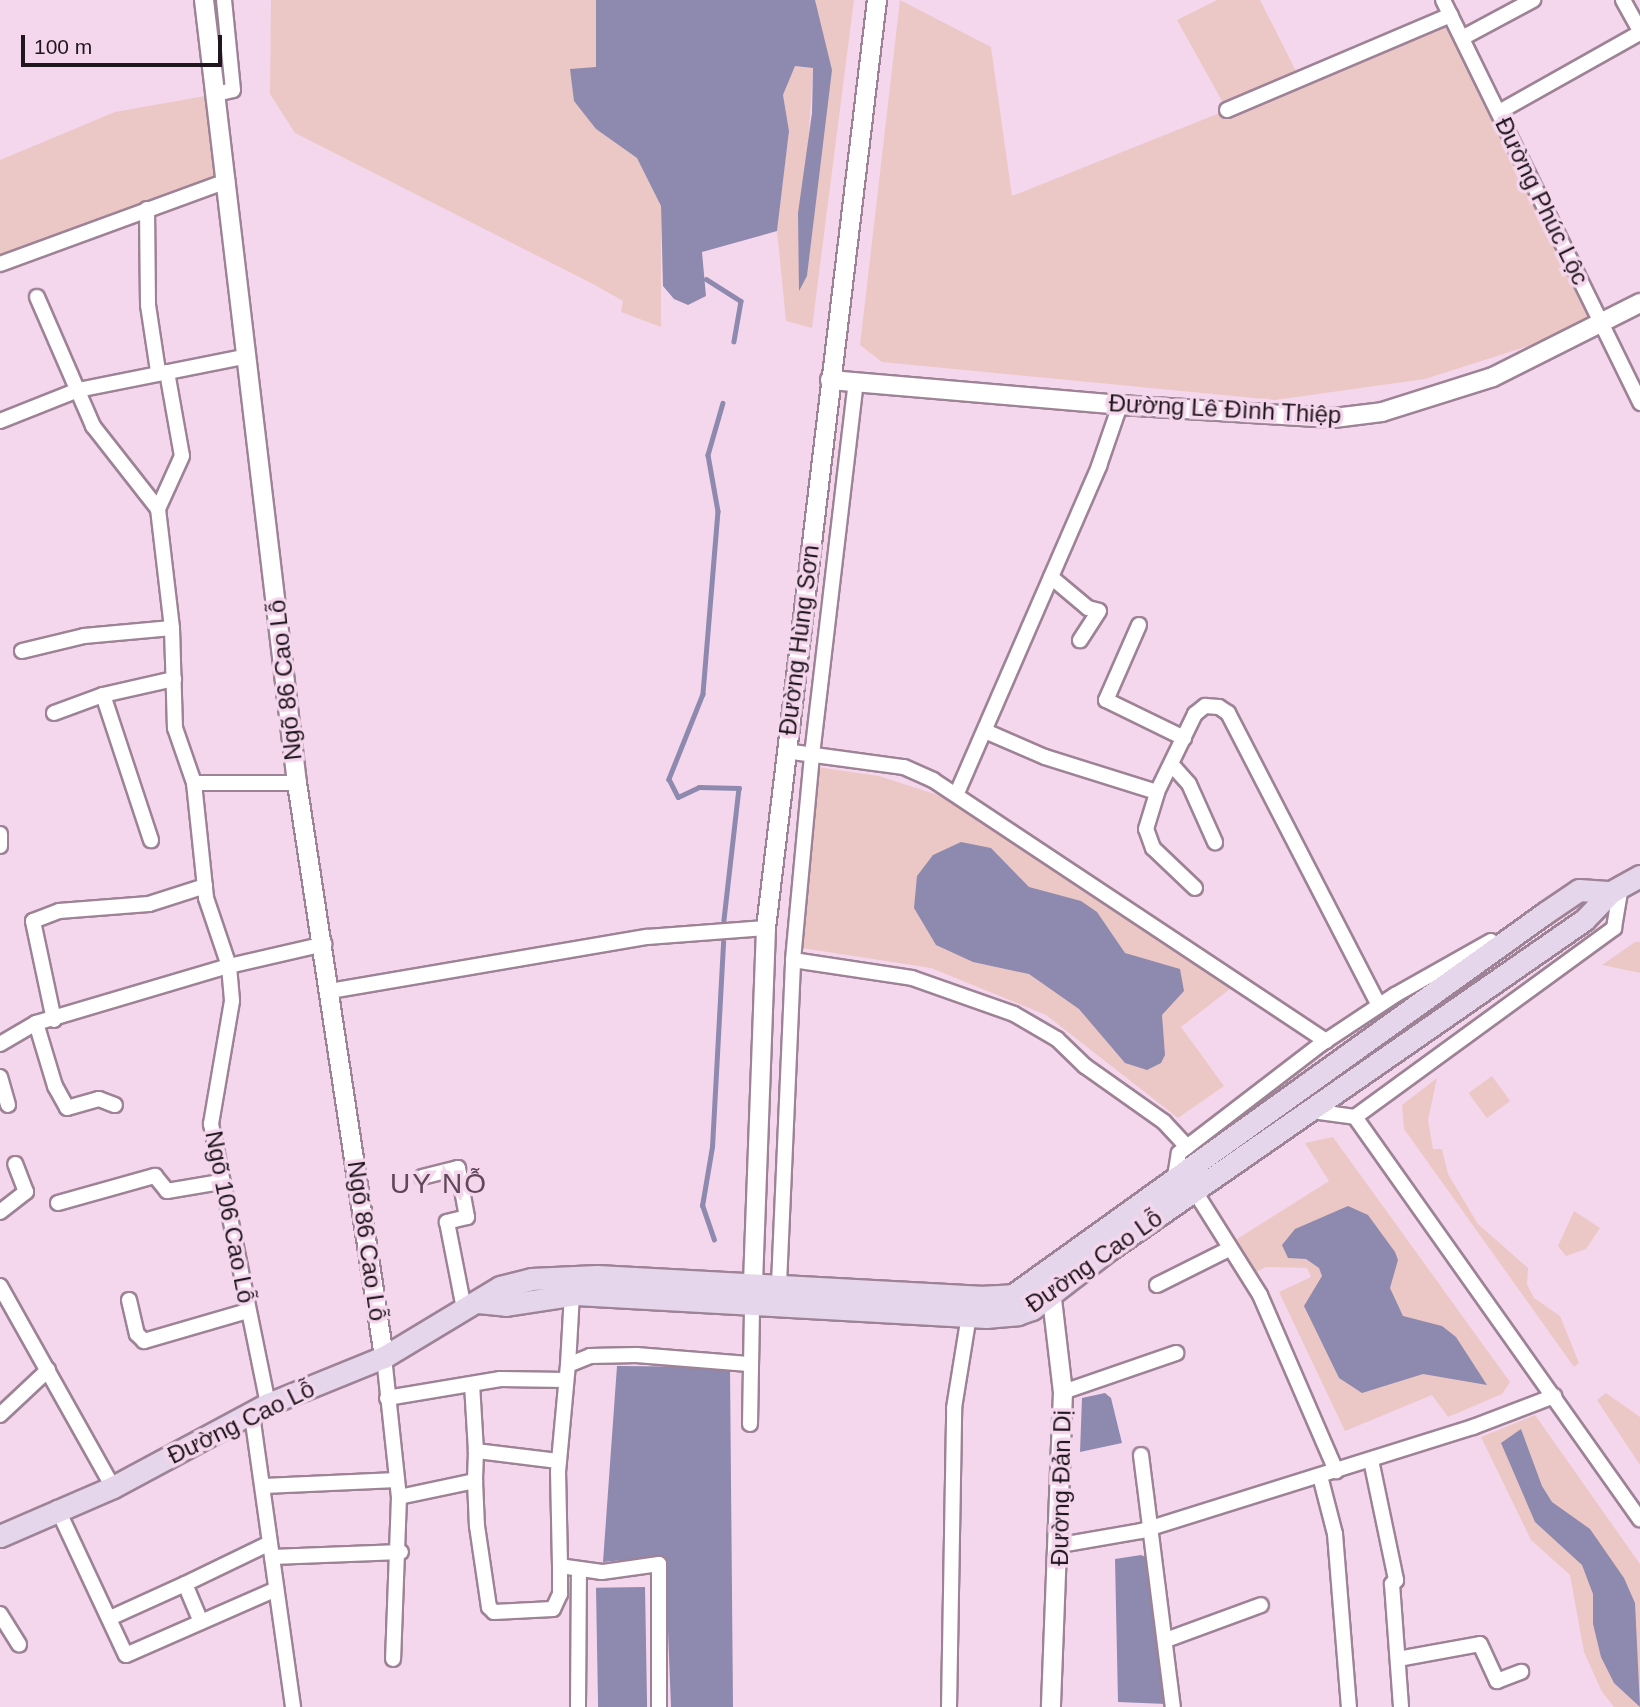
<!DOCTYPE html>
<meta charset="utf-8">
<style>
body{margin:0}
#map{position:relative;width:1640px;height:1707px;overflow:hidden;background:#f5d7ed;font-family:Arial,sans-serif}
div>[style]{position:absolute}
[style*='--x']{left:calc(var(--x)*1px);top:calc(var(--y)*1px);width:calc(var(--w)*1px);rotate:calc(var(--a)*1deg)}
.green>*{inset:0;background:#ebc8c6;transform-origin:0 0}
.water>*{inset:0;background:#8e89ae;transform-origin:0 0}
.stream>*{height:4.5px;margin:-2.25px;padding:0 2.25px;transform-origin:2.25px;border-radius:2.25px;background:#8e89ae}
.roads{filter:drop-shadow(2px 0 #9e8296) drop-shadow(-2px 0 #9e8296) drop-shadow(0 2px #9e8296) drop-shadow(0 -2px #9e8296)}
.minor>*{height:14px;margin:-7px;padding:0 7px;transform-origin:7px;border-radius:7px;background:#fff}
.tertiary>*{height:18px;margin:-9px;padding:0 9px;transform-origin:9px;border-radius:9px;background:#fff}
.secondary>*{height:21px;margin:-10.5px;padding:0 10.5px;transform-origin:10.5px;border-radius:10.5px;background:#e5d6ec}
span{translate:-50% -50%;white-space:nowrap;text-align:center;line-height:1.15;-webkit-text-stroke:7px #f5d7ed;paint-order:stroke}
.street-label{font-size:24px;color:#20161d}
.quarter-label{font-size:28px;color:#604759;letter-spacing:2px}
.scale{position:absolute;left:21px;top:35px;width:201px;height:32px;box-sizing:border-box;border:4px solid #20161d;border-top:0;padding-left:9px;font-size:21px;line-height:24px;white-space:nowrap;color:#20161d;-webkit-text-stroke:5px #f5d7ed;paint-order:stroke}
</style>
<div id="map">
<div class="green">
<div style="clip-path:polygon(271px 0,596px 0,596px 129px,637px 157px,661px 206px,661px 327px,621px 312px,623px 301px,593px 284px,295px 133px,270px 94px)"></div>
<div style="clip-path:polygon(815px 0,854px 0,812px 328px,786px 321px,777px 231px,789px 131px,783px 95px,795px 66px,813px 68px,799px 289px,807px 276px,826px 109px)"></div>
<div style="clip-path:polygon(900px 0,991px 47px,1012px 196px,1227px 110px,1177px 20px,1217px 0,1260px 0,1300px 79px,1451px 15px,1601px 323px,1425px 379px,1275px 400px,882px 362px,860px 345px)"></div>
<div style="clip-path:polygon(216px 94px,227px 181px,0 262px,0 160px,115px 112px)"></div>
<div style="clip-path:polygon(817px 767px,879px 776px,947px 798px,1235px 985px,1181px 1027px,1224px 1086px,1178px 1118px,1046px 1015px,931px 968px,802px 948px)"></div>
<div style="clip-path:polygon(1635px 942px,1640px 942px,1640px 973px,1602px 965px)"></div>
<div style="left:1492px;top:1076px;width:31px;height:29px;rotate:54deg"></div>
<div style="clip-path:polygon(1437px 1078px,1428px 1120px,1433px 1149px,1442px 1149px,1448px 1174px,1478px 1224px,1528px 1268px,1527px 1284px,1534px 1298px,1560px 1316px,1579px 1363px,1574px 1367px,1404px 1129px,1402px 1105px)"></div>
<div style="clip-path:polygon(1333px 1137px,1510px 1382px,1502px 1394px,1448px 1417px,1432px 1395px,1345px 1431px,1279px 1292px,1311px 1277px,1307px 1268px,1266px 1267px,1254px 1273px,1237px 1239px,1329px 1181px,1305px 1143px)"></div>
<div style="clip-path:polygon(1574px 1211px,1600px 1228px,1586px 1249px,1566px 1256px,1558px 1246px)"></div>
<div style="clip-path:polygon(1606px 1393px,1640px 1417px,1640px 1465px,1597px 1400px)"></div>
<div style="clip-path:polygon(1535px 1415px,1640px 1564px,1640px 1707px,1614px 1707px,1602px 1692px,1584px 1652px,1570px 1575px,1531px 1540px,1481px 1437px)"></div>
</div>
<div class="water">
<div style="clip-path:polygon(596px 0,815px 0,832px 70px,807px 276px,799px 291px,798px 213px,812px 113px,813px 68px,795px 66px,783px 95px,789px 131px,777px 231px,702px 252px,706px 296px,688px 305px,674px 299px,663px 286px,661px 206px,637px 158px,596px 129px,574px 101px,570px 69px,596px 67px)"></div>
<div style="clip-path:polygon(961px 842px,991px 848px,1029px 887px,1081px 901px,1097px 912px,1125px 953px,1180px 969px,1184px 991px,1162px 1015px,1165px 1055px,1161px 1063px,1147px 1070px,1125px 1063px,1079px 1009px,1029px 974px,973px 962px,936px 945px,914px 908px,917px 876px,933px 855px)"></div>
<div style="clip-path:polygon(1348px 1206px,1368px 1215px,1395px 1252px,1398px 1260px,1390px 1288px,1403px 1316px,1442px 1326px,1456px 1337px,1487px 1385px,1423px 1374px,1362px 1393px,1339px 1378px,1304px 1306px,1322px 1276px,1319px 1268px,1306px 1259px,1288px 1258px,1282px 1245px,1295px 1229px)"></div>
<div style="clip-path:polygon(617px 1366px,730px 1367px,733px 1707px,671px 1707px,665px 1556px,603px 1562px)"></div>
<div style="clip-path:polygon(1105px 1393px,1111px 1398px,1122px 1443px,1080px 1452px,1082px 1398px)"></div>
<div style="clip-path:polygon(1521px 1429px,1542px 1486px,1552px 1502px,1590px 1529px,1624px 1578px,1635px 1603px,1640px 1707px,1614px 1683px,1601px 1657px,1593px 1624px,1593px 1594px,1582px 1565px,1535px 1522px,1501px 1443px)"></div>
<div style="clip-path:polygon(1141px 1555px,1148px 1558px,1166px 1704px,1118px 1702px,1115px 1559px)"></div>
<div style="left:645px;top:1587px;width:120px;height:49px;rotate:89deg"></div>
</div>
<div class="stream">
<div style="--x:706;--y:279;--w:41;--a:32.2"></div>
<div style="--x:741;--y:301;--w:41;--a:99.9"></div>
<div style="--x:723;--y:403;--w:54;--a:106.1"></div>
<div style="--x:708;--y:455;--w:57;--a:79.9"></div>
<div style="--x:718;--y:511;--w:184;--a:94.7"></div>
<div style="--x:703;--y:694;--w:92;--a:111.8"></div>
<div style="--x:669;--y:779;--w:20;--a:63"></div>
<div style="--x:678;--y:797;--w:23;--a:-25"></div>
<div style="--x:699;--y:787;--w:40;--a:1.4"></div>
<div style="--x:739;--y:788;--w:133;--a:96.5"></div>
<div style="--x:714;--y:1240;--w:36;--a:-109"></div>
<div style="--x:702;--y:1206;--w:60;--a:-80.4"></div>
<div style="--x:712;--y:1147;--w:205;--a:-86.9"></div>
</div>
<div class="roads">
<div class="minor">
<div style="--x:1443;--y:0;--w:449;--a:63.9"></div>
<div style="--x:1623;--y:0;--w:35;--a:61"></div>
<div style="--x:1462;--y:38;--w:81;--a:-28.2"></div>
<div style="--x:216;--y:94;--w:17;--a:-13"></div>
<div style="--x:233;--y:90;--w:90;--a:-95.7"></div>
<div style="--x:1227;--y:110;--w:243;--a:-23"></div>
<div style="--x:1499;--y:112;--w:162;--a:-29.3"></div>
<div style="--x:147;--y:209;--w:96;--a:89.4"></div>
<div style="--x:148;--y:305;--w:67;--a:81.4"></div>
<div style="--x:0;--y:264;--w:242;--a:-20.1"></div>
<div style="--x:37;--y:297;--w:141;--a:66.5"></div>
<div style="--x:93;--y:426;--w:105;--a:51.9"></div>
<div style="--x:167;--y:372;--w:85;--a:79.9"></div>
<div style="--x:182;--y:456;--w:58;--a:114.4"></div>
<div style="--x:158;--y:509;--w:120;--a:83.3"></div>
<div style="--x:172;--y:628;--w:100;--a:88.3"></div>
<div style="--x:175;--y:728;--w:58;--a:70.9"></div>
<div style="--x:194;--y:783;--w:116;--a:84"></div>
<div style="--x:206;--y:898;--w:72;--a:71.3"></div>
<div style="--x:229;--y:966;--w:35;--a:85"></div>
<div style="--x:232;--y:1001;--w:125;--a:99.7"></div>
<div style="--x:211;--y:1124;--w:286;--a:78.5"></div>
<div style="--x:0;--y:421;--w:84;--a:-21.7"></div>
<div style="--x:78;--y:390;--w:173;--a:-11.3"></div>
<div style="--x:1051;--y:577;--w:48;--a:40"></div>
<div style="--x:1088;--y:608;--w:11;--a:15"></div>
<div style="--x:1099;--y:611;--w:35;--a:123"></div>
<div style="--x:1139;--y:625;--w:82;--a:113.7"></div>
<div style="--x:1106;--y:700;--w:87;--a:26"></div>
<div style="--x:22;--y:651;--w:64;--a:-13.6"></div>
<div style="--x:84;--y:636;--w:88;--a:-5.2"></div>
<div style="--x:103;--y:695;--w:153;--a:71.7"></div>
<div style="--x:54;--y:713;--w:52;--a:-20.2"></div>
<div style="--x:103;--y:695;--w:73;--a:-12.7"></div>
<div style="--x:985;--y:731;--w:65;--a:23.4"></div>
<div style="--x:1045;--y:757;--w:117;--a:17.4"></div>
<div style="--x:785;--y:751;--w:120;--a:7.7"></div>
<div style="--x:904;--y:767;--w:32;--a:24"></div>
<div style="--x:933;--y:780;--w:472;--a:33.6"></div>
<div style="--x:1172;--y:765;--w:25;--a:48"></div>
<div style="--x:1189;--y:784;--w:64;--a:65.9"></div>
<div style="--x:194;--y:783;--w:103;--a:0"></div>
<div style="--x:957;--y:793;--w:357;--a:-66.5"></div>
<div style="--x:1099;--y:466;--w:65;--a:-71"></div>
<div style="--x:0;--y:834;--w:12;--a:90"></div>
<div style="--x:1195;--y:888;--w:58;--a:-136.4"></div>
<div style="--x:1153;--y:848;--w:20;--a:-110"></div>
<div style="--x:1146;--y:829;--w:39;--a:-73"></div>
<div style="--x:1157;--y:792;--w:87;--a:-64"></div>
<div style="--x:1195;--y:714;--w:13;--a:-39"></div>
<div style="--x:1205;--y:706;--w:14;--a:4"></div>
<div style="--x:1219;--y:707;--w:11;--a:34"></div>
<div style="--x:1228;--y:713;--w:329;--a:62.7"></div>
<div style="--x:793;--y:960;--w:120;--a:8.6"></div>
<div style="--x:912;--y:978;--w:108;--a:19.4"></div>
<div style="--x:1014;--y:1014;--w:50;--a:30.2"></div>
<div style="--x:1057;--y:1039;--w:39;--a:44"></div>
<div style="--x:1085;--y:1066;--w:97;--a:35.3"></div>
<div style="--x:1164;--y:1122;--w:34;--a:47"></div>
<div style="--x:330;--y:991;--w:322;--a:-9.7"></div>
<div style="--x:647;--y:937;--w:119;--a:-4.3"></div>
<div style="--x:54;--y:1020;--w:101;--a:-102"></div>
<div style="--x:33;--y:921;--w:28;--a:-21"></div>
<div style="--x:59;--y:911;--w:90;--a:-4.4"></div>
<div style="--x:149;--y:904;--w:59;--a:-17.8"></div>
<div style="--x:36;--y:1023;--w:66;--a:73.2"></div>
<div style="--x:55;--y:1086;--w:25;--a:61"></div>
<div style="--x:67;--y:1108;--w:33;--a:-16"></div>
<div style="--x:99;--y:1099;--w:17;--a:21"></div>
<div style="--x:0;--y:1044;--w:42;--a:-30.3"></div>
<div style="--x:36;--y:1023;--w:201;--a:-16.5"></div>
<div style="--x:229;--y:966;--w:98;--a:-13"></div>
<div style="--x:0;--y:1077;--w:29;--a:74"></div>
<div style="--x:1312;--y:1111;--w:43;--a:7.9"></div>
<div style="--x:1355;--y:1117;--w:321;--a:-36.1"></div>
<div style="--x:1614;--y:928;--w:43;--a:-80.5"></div>
<div style="--x:1355;--y:1117;--w:493;--a:54.7"></div>
<div style="--x:422;--y:1177;--w:37;--a:-14"></div>
<div style="--x:458;--y:1168;--w:50;--a:79.6"></div>
<div style="--x:467;--y:1217;--w:21;--a:166"></div>
<div style="--x:447;--y:1222;--w:89;--a:78.9"></div>
<div style="--x:1175;--y:1177;--w:24;--a:-81"></div>
<div style="--x:1179;--y:1153;--w:179;--a:-37.5"></div>
<div style="--x:1321;--y:1044;--w:89;--a:-33.5"></div>
<div style="--x:1395;--y:995;--w:110;--a:-29.4"></div>
<div style="--x:1194;--y:1190;--w:124;--a:57.8"></div>
<div style="--x:1260;--y:1295;--w:192;--a:66.6"></div>
<div style="--x:58;--y:1203;--w:101;--a:-15.6"></div>
<div style="--x:155;--y:1176;--w:19;--a:51"></div>
<div style="--x:167;--y:1191;--w:54;--a:-9.6"></div>
<div style="--x:0;--y:1212;--w:33;--a:-38"></div>
<div style="--x:26;--y:1192;--w:30;--a:-111"></div>
<div style="--x:779;--y:1284;--w:324;--a:-87.5"></div>
<div style="--x:793;--y:960;--w:206;--a:-84.7"></div>
<div style="--x:812;--y:755;--w:376;--a:-83.3"></div>
<div style="--x:1157;--y:1285;--w:80;--a:-26.6"></div>
<div style="--x:0;--y:1286;--w:231;--a:60.7"></div>
<div style="--x:129;--y:1300;--w:35;--a:77"></div>
<div style="--x:137;--y:1334;--w:10;--a:45"></div>
<div style="--x:144;--y:1341;--w:107;--a:-16.2"></div>
<div style="--x:384;--y:1357;--w:141;--a:83.9"></div>
<div style="--x:399;--y:1497;--w:162;--a:92.1"></div>
<div style="--x:568;--y:1365;--w:71;--a:-86.8"></div>
<div style="--x:472;--y:1384;--w:67;--a:86.6"></div>
<div style="--x:1063;--y:1392;--w:120;--a:-19"></div>
<div style="--x:387;--y:1398;--w:115;--a:-9.5"></div>
<div style="--x:500;--y:1379;--w:66;--a:0.9"></div>
<div style="--x:0;--y:1415;--w:66;--a:-43.2"></div>
<div style="--x:252;--y:1415;--w:295;--a:82"></div>
<div style="--x:750;--y:1424;--w:120;--a:-89"></div>
<div style="--x:1141;--y:1455;--w:254;--a:82.8"></div>
<div style="--x:1371;--y:1460;--w:123;--a:78.2"></div>
<div style="--x:1396;--y:1580;--w:6;--a:135"></div>
<div style="--x:1392;--y:1584;--w:123;--a:85.8"></div>
<div style="--x:558;--y:1461;--w:83;--a:-173"></div>
<div style="--x:476;--y:1451;--w:30;--a:92"></div>
<div style="--x:475;--y:1481;--w:45;--a:87.5"></div>
<div style="--x:477;--y:1526;--w:82;--a:81.6"></div>
<div style="--x:489;--y:1607;--w:7;--a:45"></div>
<div style="--x:494;--y:1612;--w:59;--a:-2.9"></div>
<div style="--x:553;--y:1609;--w:17;--a:-65"></div>
<div style="--x:560;--y:1594;--w:28;--a:-90"></div>
<div style="--x:1320;--y:1476;--w:60;--a:75.5"></div>
<div style="--x:1335;--y:1534;--w:174;--a:85.4"></div>
<div style="--x:264;--y:1486;--w:133;--a:-2.6"></div>
<div style="--x:399;--y:1497;--w:78;--a:-11.9"></div>
<div style="--x:57;--y:1508;--w:162;--a:64.9"></div>
<div style="--x:126;--y:1655;--w:164;--a:-23.7"></div>
<div style="--x:1061;--y:1545;--w:81;--a:-9.9"></div>
<div style="--x:1141;--y:1531;--w:348;--a:-17.4"></div>
<div style="--x:1473;--y:1427;--w:87;--a:-20.9"></div>
<div style="--x:272;--y:1557;--w:129;--a:-2.2"></div>
<div style="--x:185;--y:1584;--w:94;--a:-25.8"></div>
<div style="--x:0;--y:1614;--w:36;--a:58"></div>
<div style="--x:110;--y:1618;--w:82;--a:-24.4"></div>
<div style="--x:185;--y:1584;--w:41;--a:67.2"></div>
<div style="--x:1166;--y:1640;--w:101;--a:-20.2"></div>
<div style="--x:1398;--y:1659;--w:83;--a:-10.4"></div>
<div style="--x:1480;--y:1644;--w:41;--a:65.3"></div>
<div style="--x:1497;--y:1681;--w:26;--a:-21"></div>
<div style="--x:578;--y:1707;--w:137;--a:-89.6"></div>
<div style="--x:659;--y:1707;--w:143;--a:-90"></div>
<div style="--x:659;--y:1564;--w:58;--a:172"></div>
<div style="--x:602;--y:1572;--w:42;--a:-171.9"></div>
<div style="--x:560;--y:1566;--w:94;--a:-91.2"></div>
<div style="--x:558;--y:1472;--w:107;--a:-84.7"></div>
<div style="--x:568;--y:1365;--w:24;--a:-22"></div>
<div style="--x:590;--y:1356;--w:47;--a:-1.2"></div>
<div style="--x:637;--y:1355;--w:111;--a:4.6"></div>
<div style="--x:949;--y:1707;--w:299;--a:-89"></div>
<div style="--x:954;--y:1408;--w:94;--a:-80.8"></div>
</div>
<div class="tertiary">
<div style="--x:204;--y:0;--w:789;--a:83.23"></div>
<div style="--x:297;--y:783;--w:581;--a:81.38"></div>
<div style="--x:830;--y:380;--w:291;--a:4.9"></div>
<div style="--x:1120;--y:405;--w:214;--a:3.5"></div>
<div style="--x:1334;--y:418;--w:48;--a:-7.1"></div>
<div style="--x:1382;--y:412;--w:116;--a:-17.5"></div>
<div style="--x:1493;--y:377;--w:165;--a:-26.7"></div>
<div style="--x:1050;--y:1282;--w:111;--a:83.3"></div>
<div style="--x:1063;--y:1392;--w:315;--a:92.2"></div>
<div style="--x:753;--y:1283;--w:355;--a:-87.9"></div>
<div style="--x:766;--y:928;--w:935;--a:-83.18"></div>
</div>
<div class="secondary">
<div style="--x:478;--y:1302;--w:28;--a:6"></div>
<div style="--x:506;--y:1305;--w:71;--a:-8.9"></div>
<div style="--x:576;--y:1294;--w:411;--a:3.2"></div>
<div style="--x:986;--y:1317;--w:32;--a:-5"></div>
<div style="--x:1018;--y:1314;--w:15;--a:-20"></div>
<div style="--x:1032;--y:1309;--w:95;--a:-37.7"></div>
<div style="--x:1107;--y:1251;--w:581;--a:-34.76"></div>
<div style="--x:1584;--y:920;--w:39;--a:-46"></div>
<div style="--x:1611;--y:892;--w:33;--a:-29"></div>
<div style="--x:0;--y:1536;--w:123;--a:-23.4"></div>
<div style="--x:113;--y:1487;--w:176;--a:-28.2"></div>
<div style="--x:268;--y:1404;--w:125;--a:-22.1"></div>
<div style="--x:384;--y:1357;--w:135;--a:-31.1"></div>
<div style="--x:500;--y:1287;--w:32;--a:-14"></div>
<div style="--x:531;--y:1279;--w:66;--a:-2.6"></div>
<div style="--x:597;--y:1276;--w:383;--a:3.1"></div>
<div style="--x:979;--y:1297;--w:34;--a:-3"></div>
<div style="--x:1013;--y:1295;--w:655;--a:-35.68"></div>
<div style="--x:1545;--y:913;--w:41;--a:-34.1"></div>
<div style="--x:1579;--y:890;--w:32;--a:4"></div>
</div>
</div>
<div class="street-label">
<span style="left:1542px;top:201px;rotate:64deg">Đường Phúc Lộc</span>
<span style="left:1225px;top:409px;rotate:3deg">Đường Lê Đình Thiệp</span>
<span style="left:799px;top:640px;rotate:-83deg">Đường Hùng Sơn</span>
<span style="left:285px;top:680px;rotate:-96deg">Ngõ 86 Cao Lỗ</span>
<span style="left:230px;top:1217px;rotate:79deg">Ngõ 106 Cao Lỗ</span>
<span style="left:367px;top:1241px;rotate:82deg">Ngõ 86 Cao Lỗ</span>
<span style="left:1094px;top:1261px;rotate:-35deg">Đường Cao Lỗ</span>
<span style="left:241px;top:1422px;rotate:-26deg">Đường Cao Lỗ</span>
<span style="left:1061px;top:1488px;rotate:-89deg">Đường Đản Dị</span>
</div>
<div class="quarter-label">
<span style="left:439px;top:1184px">UY NỖ</span>
</div>
<div class="scale">100 m</div>
</div>
